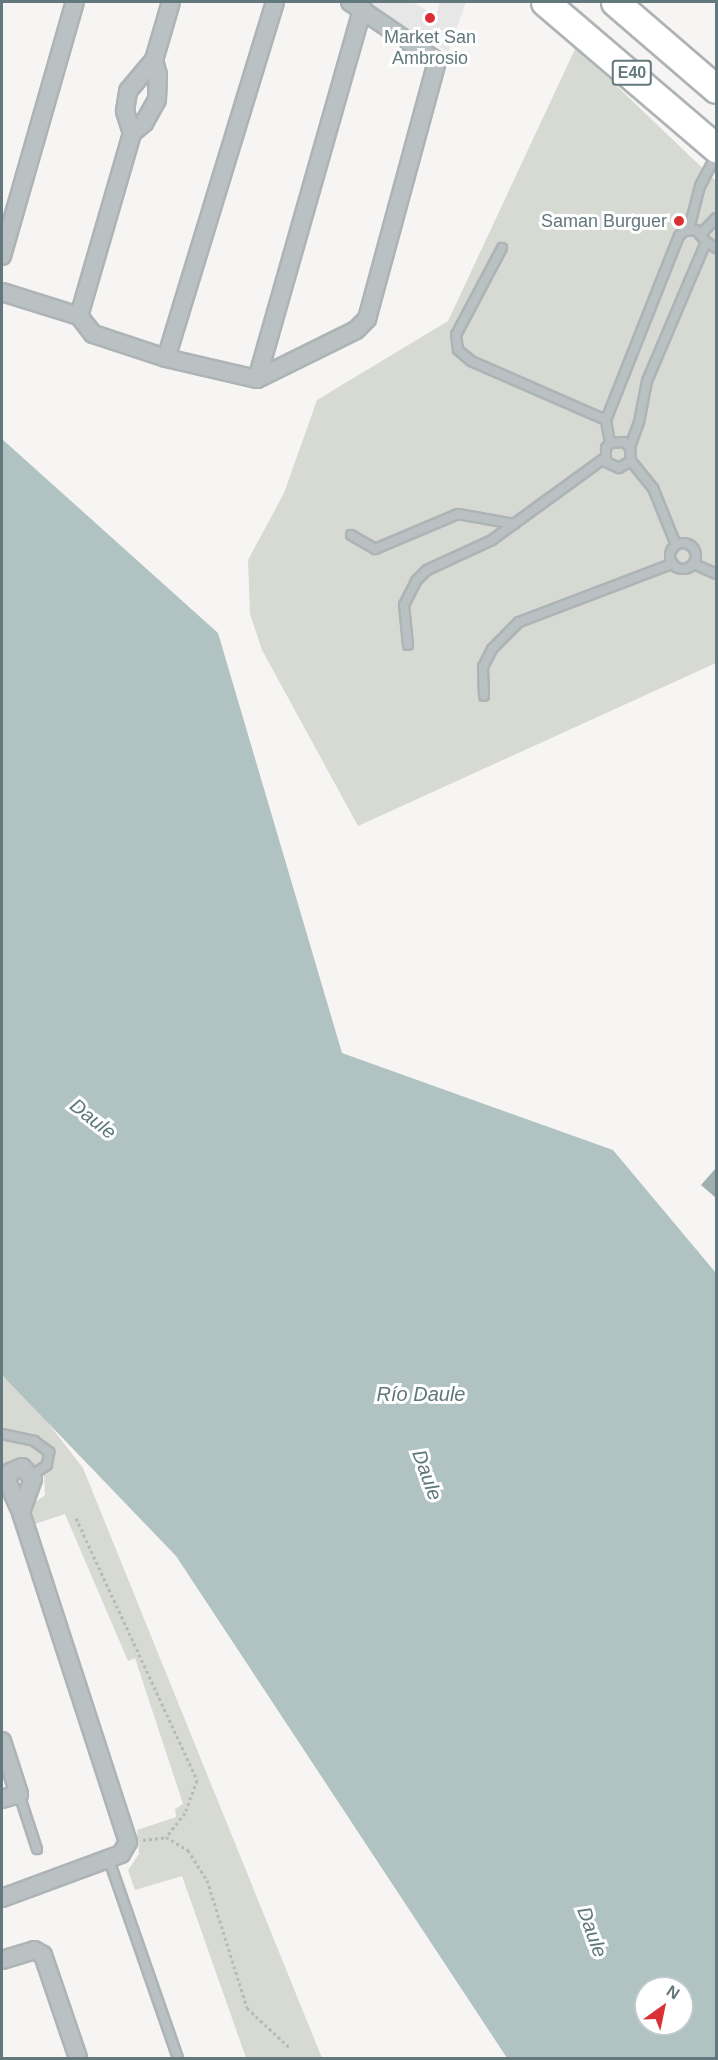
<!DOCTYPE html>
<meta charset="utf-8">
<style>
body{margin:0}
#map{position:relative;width:718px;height:2060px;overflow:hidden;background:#f6f5f3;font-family:Arial,sans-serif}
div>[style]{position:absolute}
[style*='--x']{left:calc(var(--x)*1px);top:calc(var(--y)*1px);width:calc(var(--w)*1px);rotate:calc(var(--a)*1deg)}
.built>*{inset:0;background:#e6e7e6}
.green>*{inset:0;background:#d7dad2}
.water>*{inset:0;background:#b1c2c3}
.building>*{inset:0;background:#a1aeb0}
.path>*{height:3px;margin-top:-1.5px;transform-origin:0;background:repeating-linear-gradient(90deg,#b5babb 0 3px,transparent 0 6px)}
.roads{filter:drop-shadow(2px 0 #aeb4b6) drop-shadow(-2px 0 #aeb4b6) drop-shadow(0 2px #aeb4b6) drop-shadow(0 -2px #aeb4b6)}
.service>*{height:8px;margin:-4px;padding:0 4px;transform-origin:4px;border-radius:4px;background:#bac1c2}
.service>.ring{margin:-4px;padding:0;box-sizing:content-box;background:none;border:8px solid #bac1c2;border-radius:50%}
.minor>*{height:16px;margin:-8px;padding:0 8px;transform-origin:8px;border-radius:8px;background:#bac1c2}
.trunk>*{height:27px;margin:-13.5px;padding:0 13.5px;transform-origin:13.5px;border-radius:13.5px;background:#fff}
.dots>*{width:16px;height:16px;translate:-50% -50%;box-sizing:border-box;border:3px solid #fff;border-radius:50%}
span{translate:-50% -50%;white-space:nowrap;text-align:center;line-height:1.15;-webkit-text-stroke:6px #fff;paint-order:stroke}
.shield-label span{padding:2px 4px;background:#fff;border:2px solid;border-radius:4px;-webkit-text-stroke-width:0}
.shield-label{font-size:16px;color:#62787c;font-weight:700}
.poi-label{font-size:18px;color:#62787c}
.right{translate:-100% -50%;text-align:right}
.water-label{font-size:20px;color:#5e7778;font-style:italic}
.frame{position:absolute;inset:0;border:3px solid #62787c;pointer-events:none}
.north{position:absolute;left:634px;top:1976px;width:60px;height:60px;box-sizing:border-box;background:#fff;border:2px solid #c0c9cb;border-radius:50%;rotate:33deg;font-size:16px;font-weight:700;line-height:24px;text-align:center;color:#62787c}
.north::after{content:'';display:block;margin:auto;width:21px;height:27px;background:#d93033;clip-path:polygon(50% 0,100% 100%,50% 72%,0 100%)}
</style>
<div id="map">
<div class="built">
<div style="clip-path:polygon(365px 2px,412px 2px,436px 15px,440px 2px,466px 2px,448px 52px)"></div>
</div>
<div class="green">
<div style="clip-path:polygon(576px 47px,716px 181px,716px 663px,358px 826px,262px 650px,250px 614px,248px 560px,284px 493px,317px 400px,448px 321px)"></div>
<div style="clip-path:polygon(2px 1376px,25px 1393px,83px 1468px,322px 2058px,246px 2058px,182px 1876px,135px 1890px,128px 1870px,139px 1854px,137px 1830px,176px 1817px,175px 1809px,183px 1804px,135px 1658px,128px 1661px,65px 1514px,35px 1524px,30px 1506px,45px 1495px,44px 1474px,39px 1467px,17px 1457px,2px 1465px)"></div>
</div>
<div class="water">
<div style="clip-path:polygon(evenodd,2px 439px,218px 633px,342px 1053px,613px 1150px,716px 1273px,716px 2058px,507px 2058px,176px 1556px,2px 1375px,2px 439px,646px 1988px,682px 1988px,682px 2024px,646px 2024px,646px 1988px)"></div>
</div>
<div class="building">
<div style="clip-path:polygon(716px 1168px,716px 1198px,701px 1185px)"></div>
</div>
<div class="path">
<div style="--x:76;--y:1518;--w:289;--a:65.2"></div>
<div style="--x:197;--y:1780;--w:35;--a:110"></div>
<div style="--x:185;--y:1813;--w:31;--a:128"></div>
<div style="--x:143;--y:1840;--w:23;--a:-7"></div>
<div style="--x:166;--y:1837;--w:26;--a:31"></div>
<div style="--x:188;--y:1850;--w:36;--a:58"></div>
<div style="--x:207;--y:1880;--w:134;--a:72.6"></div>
<div style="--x:247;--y:2008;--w:57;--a:42.9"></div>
</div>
<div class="roads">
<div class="service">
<div style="--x:689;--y:229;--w:44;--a:-75.7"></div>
<div style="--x:700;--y:186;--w:34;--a:-62"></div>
<div style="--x:701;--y:234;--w:22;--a:-47"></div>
<div style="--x:706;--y:242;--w:12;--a:31"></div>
<div style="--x:502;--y:248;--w:98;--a:117.9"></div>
<div style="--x:456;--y:335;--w:15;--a:82"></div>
<div style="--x:458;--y:350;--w:17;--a:40"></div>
<div style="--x:471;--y:361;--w:147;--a:23.6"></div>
<div style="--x:610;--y:443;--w:23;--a:-100"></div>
<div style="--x:606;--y:420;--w:198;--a:-68.4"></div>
<div style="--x:679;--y:236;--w:7;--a:-45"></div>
<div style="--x:684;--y:231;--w:12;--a:-5"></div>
<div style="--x:696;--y:230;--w:16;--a:50"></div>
<div style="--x:706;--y:242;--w:151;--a:113"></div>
<div style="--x:647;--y:381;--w:42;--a:101"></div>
<div style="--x:639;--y:422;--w:27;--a:110"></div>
<div style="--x:630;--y:447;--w:14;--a:86"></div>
<div style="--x:631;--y:461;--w:14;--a:150"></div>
<div style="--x:619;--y:468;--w:14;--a:-155"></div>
<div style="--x:606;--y:462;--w:14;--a:-90"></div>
<div style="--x:606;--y:448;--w:6;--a:-51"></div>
<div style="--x:610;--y:443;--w:14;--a:-4"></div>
<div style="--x:624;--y:442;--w:8;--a:40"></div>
<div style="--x:631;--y:461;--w:35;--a:51"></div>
<div style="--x:653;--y:488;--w:61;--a:68"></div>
<div style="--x:351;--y:535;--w:28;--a:30"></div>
<div style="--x:375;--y:549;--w:90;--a:-22.9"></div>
<div style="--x:458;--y:514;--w:57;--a:10.1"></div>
<div class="ring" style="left:670px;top:543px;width:18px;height:18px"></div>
<div style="--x:694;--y:564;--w:24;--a:24"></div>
<div style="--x:408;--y:645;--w:40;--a:-95.7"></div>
<div style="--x:404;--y:605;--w:27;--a:-63"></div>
<div style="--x:416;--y:581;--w:16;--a:-45"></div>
<div style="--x:427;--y:570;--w:72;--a:-24.8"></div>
<div style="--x:492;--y:540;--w:140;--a:-36"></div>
<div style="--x:484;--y:696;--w:29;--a:-92"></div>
<div style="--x:483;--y:667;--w:20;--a:-63"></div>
<div style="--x:492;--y:649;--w:38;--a:-45"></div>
<div style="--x:519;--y:622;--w:164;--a:-20.8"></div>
<div style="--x:2;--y:1434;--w:33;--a:12"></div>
<div style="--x:34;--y:1441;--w:19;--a:36"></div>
<div style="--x:49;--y:1452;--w:13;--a:99"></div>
<div style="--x:47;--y:1465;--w:18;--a:146"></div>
<div style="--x:19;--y:1794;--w:58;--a:71.9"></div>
<div style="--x:109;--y:1860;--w:210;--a:70.8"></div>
</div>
<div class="minor">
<div style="--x:275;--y:2;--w:372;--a:107"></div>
<div style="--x:166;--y:358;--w:93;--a:13"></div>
<div style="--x:257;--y:379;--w:110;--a:-26.3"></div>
<div style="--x:356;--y:330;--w:16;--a:-45"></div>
<div style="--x:367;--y:319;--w:267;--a:-74.8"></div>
<div style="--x:437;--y:61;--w:105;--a:-145.9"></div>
<div style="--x:132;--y:133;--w:23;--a:-108"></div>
<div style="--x:125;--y:111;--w:20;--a:-81"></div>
<div style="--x:128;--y:91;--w:40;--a:-50"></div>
<div style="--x:2;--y:256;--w:264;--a:-74"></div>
<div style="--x:2;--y:292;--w:81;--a:17.3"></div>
<div style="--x:166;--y:358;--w:77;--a:-161.8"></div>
<div style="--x:93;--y:334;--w:23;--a:-128"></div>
<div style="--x:79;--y:316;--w:191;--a:-73.8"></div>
<div style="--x:132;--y:133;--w:16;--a:-40"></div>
<div style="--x:144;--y:123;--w:26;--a:-61"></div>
<div style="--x:157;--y:100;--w:25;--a:-88"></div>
<div style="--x:158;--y:75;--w:16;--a:-105"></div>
<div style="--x:154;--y:60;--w:60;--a:-73.7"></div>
<div style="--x:257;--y:379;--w:386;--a:-74.1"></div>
<div style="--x:22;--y:1467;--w:16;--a:47"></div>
<div style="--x:33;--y:1479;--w:35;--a:110"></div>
<div style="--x:21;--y:1512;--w:34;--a:-114"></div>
<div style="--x:7;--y:1481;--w:9;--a:-72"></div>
<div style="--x:10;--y:1472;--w:13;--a:-23"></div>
<div style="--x:2;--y:1741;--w:56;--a:72.2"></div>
<div style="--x:19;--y:1794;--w:18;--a:164"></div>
<div style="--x:2;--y:1898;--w:127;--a:-20.3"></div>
<div style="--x:121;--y:1854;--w:14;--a:-60"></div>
<div style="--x:128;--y:1842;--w:347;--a:-108"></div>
<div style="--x:2;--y:1960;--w:34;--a:-17"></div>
<div style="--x:34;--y:1950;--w:10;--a:29"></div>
<div style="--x:43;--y:1955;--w:109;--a:71.2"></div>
</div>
<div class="trunk">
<div style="--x:545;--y:2;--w:225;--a:40.5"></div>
<div style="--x:615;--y:2;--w:133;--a:40.7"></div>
</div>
</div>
<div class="dots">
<div style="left:430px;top:18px;background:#d93033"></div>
<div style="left:679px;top:221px;background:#d93033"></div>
</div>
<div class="shield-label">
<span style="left:632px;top:73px">E40</span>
</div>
<div class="poi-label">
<span style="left:430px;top:48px">Market San<br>Ambrosio</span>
<span class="right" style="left:667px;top:221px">Saman Burguer</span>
</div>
<div class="water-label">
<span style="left:93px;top:1119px;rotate:38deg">Daule</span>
<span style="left:421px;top:1394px">Río Daule</span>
<span style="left:427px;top:1475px;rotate:70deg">Daule</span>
<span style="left:592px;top:1932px;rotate:70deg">Daule</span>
</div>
<div class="frame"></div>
<div class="north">N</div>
</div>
